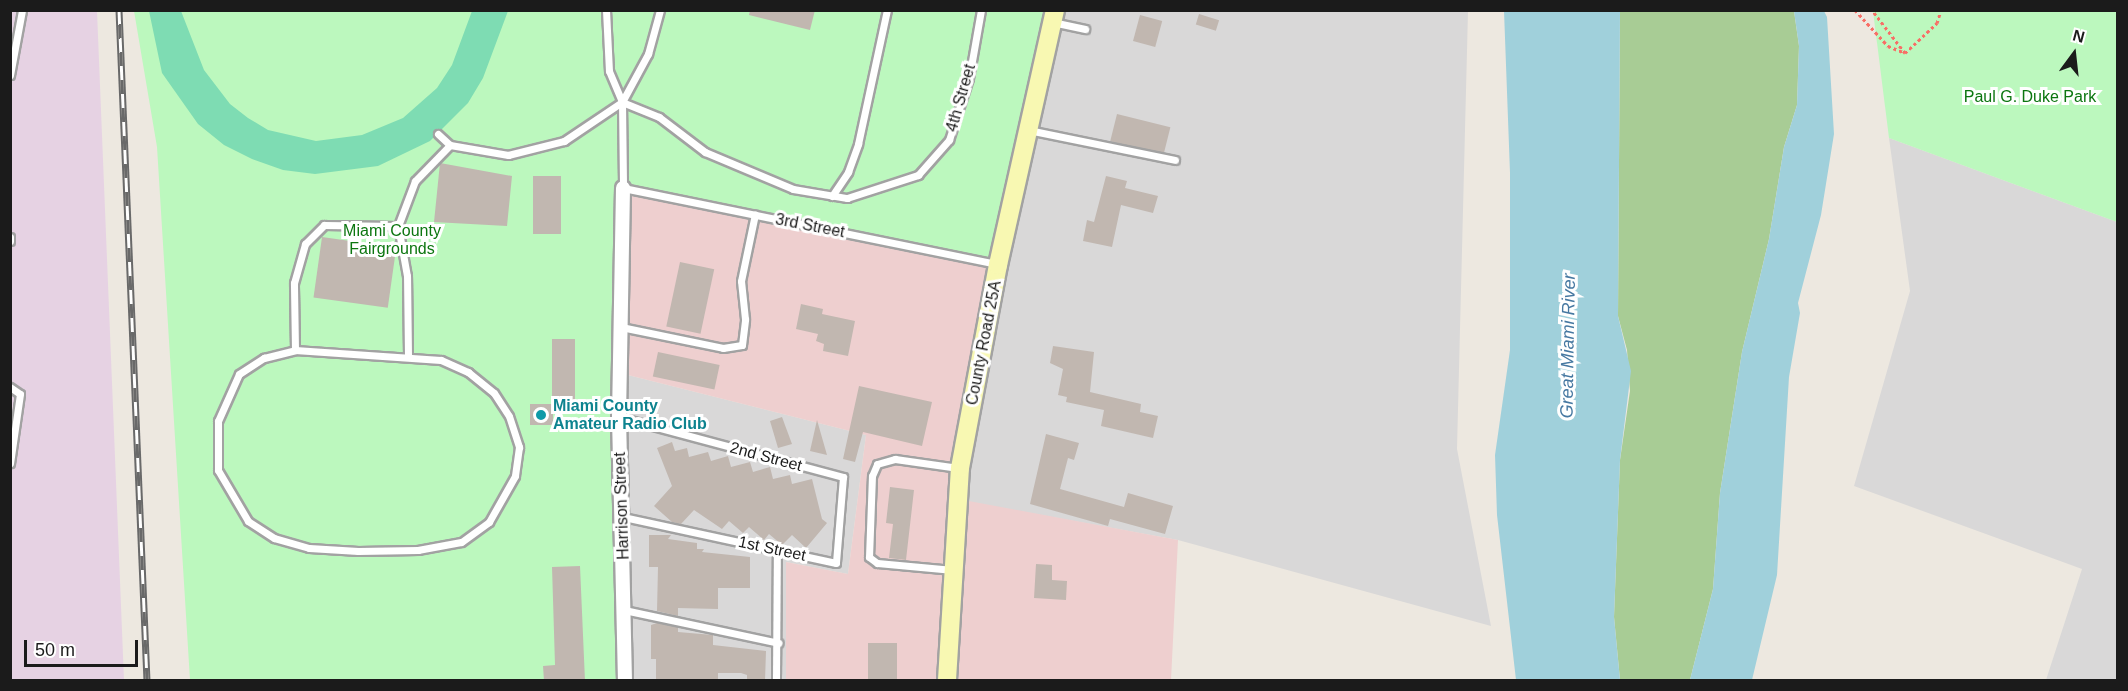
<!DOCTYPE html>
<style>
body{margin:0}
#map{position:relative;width:2128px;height:691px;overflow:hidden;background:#ede8e0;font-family:Helvetica,sans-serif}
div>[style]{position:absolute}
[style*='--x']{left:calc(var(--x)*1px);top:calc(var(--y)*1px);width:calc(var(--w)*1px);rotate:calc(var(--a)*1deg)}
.residential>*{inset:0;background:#d9d8d8}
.commercial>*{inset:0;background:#eecfcf}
.industrial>*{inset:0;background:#e6d2e3}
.forest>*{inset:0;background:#a8cc95}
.park>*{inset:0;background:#bcf8be}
.pitch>*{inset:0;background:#7edcb3}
.water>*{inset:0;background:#a0d0db}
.building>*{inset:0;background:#c1b7b0;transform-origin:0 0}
.path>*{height:3px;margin-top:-1.5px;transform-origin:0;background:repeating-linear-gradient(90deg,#f86e66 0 3px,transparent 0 6px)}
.roads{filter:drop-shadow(2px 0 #a2a2a2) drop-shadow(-2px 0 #a2a2a2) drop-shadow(0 2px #a2a2a2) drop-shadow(0 -2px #a2a2a2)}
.service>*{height:7px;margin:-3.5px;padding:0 3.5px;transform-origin:3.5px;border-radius:3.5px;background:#fff}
.minor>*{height:14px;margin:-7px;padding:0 7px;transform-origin:7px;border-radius:7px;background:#fff}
.secondary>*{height:18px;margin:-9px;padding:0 9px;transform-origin:9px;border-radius:9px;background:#f8f8b2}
.rail>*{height:7px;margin-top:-3.5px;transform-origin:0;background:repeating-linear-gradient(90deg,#fff 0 14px,#696969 0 28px);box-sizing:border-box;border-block:2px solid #696969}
.dots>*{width:16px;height:16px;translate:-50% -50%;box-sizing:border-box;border:3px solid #fff;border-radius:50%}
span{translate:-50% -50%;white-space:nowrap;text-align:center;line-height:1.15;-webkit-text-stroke:6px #fff;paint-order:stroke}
.park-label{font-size:16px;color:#0c7610}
.street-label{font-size:16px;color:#1b1b1b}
.culture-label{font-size:16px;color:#0d838f;font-weight:700}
.left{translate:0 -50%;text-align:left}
.water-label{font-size:18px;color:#4678a1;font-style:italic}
.frame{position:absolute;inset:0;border:12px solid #1b1b1b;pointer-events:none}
.north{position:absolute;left:2044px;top:24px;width:60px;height:60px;-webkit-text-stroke:4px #fff;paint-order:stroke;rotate:15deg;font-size:16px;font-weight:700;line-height:24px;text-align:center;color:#1b1b1b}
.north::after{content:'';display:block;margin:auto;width:21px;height:27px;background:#1b1b1b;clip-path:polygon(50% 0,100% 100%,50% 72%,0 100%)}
.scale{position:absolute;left:24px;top:640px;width:114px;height:27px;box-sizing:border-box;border:3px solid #1b1b1b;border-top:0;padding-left:8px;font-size:18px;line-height:21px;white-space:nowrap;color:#1b1b1b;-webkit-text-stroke:4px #fff;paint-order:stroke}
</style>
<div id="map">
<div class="residential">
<div style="clip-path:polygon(1055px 11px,1468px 11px,1457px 449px,1491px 626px,1178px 540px,958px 500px)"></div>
<div style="clip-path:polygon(1889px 138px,2117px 222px,2117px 680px,2046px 680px,2082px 569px,1854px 486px,1910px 291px)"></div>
<div style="clip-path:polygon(620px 373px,866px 435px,848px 574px,786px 562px,786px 680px,625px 680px)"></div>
</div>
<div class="commercial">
<div style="clip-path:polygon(623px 188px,998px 265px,958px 499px,1178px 540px,1171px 680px,786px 680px,786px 562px,848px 574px,866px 435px,620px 373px)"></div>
</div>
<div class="industrial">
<div style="clip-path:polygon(10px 11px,97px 11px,124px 680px,11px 680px)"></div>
</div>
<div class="forest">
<div style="clip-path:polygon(1620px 11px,1794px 11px,1799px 46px,1797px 105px,1784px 147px,1769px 239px,1742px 352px,1720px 493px,1713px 589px,1690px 680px,1620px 680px,1614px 617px,1620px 460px,1630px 391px,1627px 350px,1618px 316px)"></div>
</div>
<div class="park">
<div style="clip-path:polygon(134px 11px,1055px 11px,998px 265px,623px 188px,625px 680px,190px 680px,157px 147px)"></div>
<div style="clip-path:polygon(1873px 11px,2117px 11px,2117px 222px,1889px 138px)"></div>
</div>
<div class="pitch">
<div style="clip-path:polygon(149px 11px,181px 11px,204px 70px,230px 104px,248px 118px,268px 130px,316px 141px,362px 135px,403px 118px,437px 88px,452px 65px,472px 11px,508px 11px,483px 78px,468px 103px,430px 141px,378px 166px,315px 174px,283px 170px,252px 159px,224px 145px,198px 124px,162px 73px)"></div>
</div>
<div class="water">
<div style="clip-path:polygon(1504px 11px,1620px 11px,1618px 316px,1631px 371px,1620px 460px,1614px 617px,1620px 680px,1516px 680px,1497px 515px,1495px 455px,1510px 350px,1510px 173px)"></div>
<div style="clip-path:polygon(1794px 11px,1824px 11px,1827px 17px,1834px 134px,1821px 215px,1798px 303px,1800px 313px,1789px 377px,1777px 575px,1752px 680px,1690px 680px,1713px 589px,1720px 493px,1742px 352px,1769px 239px,1784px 147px,1797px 105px,1799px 46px)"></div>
</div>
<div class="building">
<div style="clip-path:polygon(750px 10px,815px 10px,810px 30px,749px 15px)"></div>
<div style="left:1199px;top:14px;width:21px;height:11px;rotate:17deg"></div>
<div style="left:1140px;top:15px;width:23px;height:27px;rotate:15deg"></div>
<div style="left:1117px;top:114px;width:55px;height:28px;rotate:14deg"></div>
<div style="clip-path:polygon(440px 163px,512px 176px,507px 226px,434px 222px)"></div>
<div style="left:533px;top:176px;width:28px;height:58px"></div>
<div style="clip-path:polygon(1106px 176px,1127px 181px,1125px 188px,1158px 196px,1153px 213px,1121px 205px,1112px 247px,1083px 241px,1087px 220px,1094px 222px)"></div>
<div style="left:322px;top:237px;width:75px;height:61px;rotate:8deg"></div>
<div style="left:680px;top:262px;width:35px;height:66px;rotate:12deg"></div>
<div style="clip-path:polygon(801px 304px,823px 309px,822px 314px,855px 321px,848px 356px,823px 351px,824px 344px,816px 341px,818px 334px,796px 329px)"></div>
<div style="left:552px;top:339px;width:23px;height:62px"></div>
<div style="clip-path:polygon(1053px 346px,1094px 352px,1090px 392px,1141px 404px,1140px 412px,1158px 416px,1153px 438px,1101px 426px,1104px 410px,1066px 402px,1067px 397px,1058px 395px,1063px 369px,1050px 363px)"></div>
<div style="left:658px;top:352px;width:63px;height:25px;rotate:12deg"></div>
<div style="clip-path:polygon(859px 386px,932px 402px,922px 446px,863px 432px,855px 462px,843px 459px)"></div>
<div style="left:530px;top:404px;width:23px;height:21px"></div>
<div style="clip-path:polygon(782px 417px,792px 444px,778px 448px,770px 421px)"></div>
<div style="clip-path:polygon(817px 420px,827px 455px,810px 451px)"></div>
<div style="clip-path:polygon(1046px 434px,1079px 443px,1074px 460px,1068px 458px,1060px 489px,1124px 507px,1128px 493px,1173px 506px,1165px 534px,1110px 519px,1108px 526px,1030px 504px)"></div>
<div style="clip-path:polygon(672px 442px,675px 451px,687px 448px,689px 457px,708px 452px,711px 461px,728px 456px,731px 467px,750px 462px,753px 472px,770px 467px,773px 479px,790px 475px,792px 484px,812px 479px,822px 519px,827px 523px,806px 548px,792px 535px,782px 545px,769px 534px,764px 540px,749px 527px,743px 533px,729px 521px,722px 529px,694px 510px,681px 524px,672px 522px,654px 506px,672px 486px,657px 448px)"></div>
<div style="clip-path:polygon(890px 487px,914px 490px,906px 560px,889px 558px,893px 524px,886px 523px)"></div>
<div style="clip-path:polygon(649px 535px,671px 535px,668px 539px,697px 543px,697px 549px,704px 549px,702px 552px,750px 557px,750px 588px,718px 588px,718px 609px,678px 608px,678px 616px,657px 611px,658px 567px,649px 567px)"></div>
<div style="clip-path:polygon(1036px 564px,1052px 565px,1052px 580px,1067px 581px,1066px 600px,1034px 598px)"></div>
<div style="clip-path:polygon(580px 566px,585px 681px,544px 681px,543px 666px,555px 665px,552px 567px)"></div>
<div style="clip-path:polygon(657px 623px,678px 627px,678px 632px,713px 635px,713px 645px,766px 651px,765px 681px,747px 681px,747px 675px,741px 673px,718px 673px,718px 681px,656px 681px,656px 659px,651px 659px,651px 625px)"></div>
<div style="left:868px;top:643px;width:29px;height:38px"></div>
</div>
<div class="path">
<div style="--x:1855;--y:10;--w:49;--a:47.5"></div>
<div style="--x:1888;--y:46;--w:18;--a:22"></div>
<div style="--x:1905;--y:53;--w:54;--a:-127.5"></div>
<div style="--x:1905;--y:53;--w:44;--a:-43.2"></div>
<div style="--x:1937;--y:23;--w:14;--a:-73"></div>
</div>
<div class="roads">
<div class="service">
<div style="--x:606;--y:10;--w:61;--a:87.2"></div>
<div style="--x:609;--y:71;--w:34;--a:67"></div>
<div style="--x:622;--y:102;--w:86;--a:89.3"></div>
<div style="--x:623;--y:188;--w:381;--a:11.5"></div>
<div style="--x:1052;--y:22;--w:34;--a:12"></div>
<div style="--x:10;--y:75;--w:66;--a:-79.5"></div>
<div style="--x:622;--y:102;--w:55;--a:-61.6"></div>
<div style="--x:648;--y:54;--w:46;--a:-74.7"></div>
<div style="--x:1028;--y:130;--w:150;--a:11.5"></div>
<div style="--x:438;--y:134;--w:16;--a:43"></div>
<div style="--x:450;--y:145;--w:59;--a:9.8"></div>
<div style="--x:508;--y:155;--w:58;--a:-14"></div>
<div style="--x:564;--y:141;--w:70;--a:-33.9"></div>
<div style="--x:622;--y:102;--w:40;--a:22"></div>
<div style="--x:659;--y:117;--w:58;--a:37.3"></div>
<div style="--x:705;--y:152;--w:95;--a:22.8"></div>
<div style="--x:793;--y:189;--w:55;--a:9.5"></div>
<div style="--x:847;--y:198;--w:75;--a:-17.9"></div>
<div style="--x:918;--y:175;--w:47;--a:-48.5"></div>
<div style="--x:949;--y:140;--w:65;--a:-72.1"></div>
<div style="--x:969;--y:78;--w:69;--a:-80"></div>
<div style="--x:832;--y:196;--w:29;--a:-56"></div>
<div style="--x:848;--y:172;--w:30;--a:-70"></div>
<div style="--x:858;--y:144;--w:137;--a:-77.8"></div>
<div style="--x:10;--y:237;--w:4;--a:90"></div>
<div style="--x:621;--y:327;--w:104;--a:11.6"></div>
<div style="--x:723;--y:348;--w:19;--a:-9"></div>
<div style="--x:742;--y:345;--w:26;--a:-83"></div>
<div style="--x:745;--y:319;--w:38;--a:-96"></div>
<div style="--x:741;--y:281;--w:68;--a:-78.2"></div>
<div style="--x:295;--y:350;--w:146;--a:3.9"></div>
<div style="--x:441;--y:360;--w:30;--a:24"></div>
<div style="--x:468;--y:372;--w:33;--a:39"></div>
<div style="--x:494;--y:393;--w:27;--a:57"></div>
<div style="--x:509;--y:416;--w:33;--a:72"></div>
<div style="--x:519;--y:447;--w:29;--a:98"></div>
<div style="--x:515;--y:476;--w:53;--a:119.5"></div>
<div style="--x:489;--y:522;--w:34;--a:144"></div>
<div style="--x:461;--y:542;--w:44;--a:169.5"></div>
<div style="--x:418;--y:550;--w:60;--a:179"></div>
<div style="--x:358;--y:551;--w:49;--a:-176.5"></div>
<div style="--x:309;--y:548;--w:36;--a:-164"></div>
<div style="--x:274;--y:538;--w:31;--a:-147"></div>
<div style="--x:248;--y:521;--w:59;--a:-120.5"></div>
<div style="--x:218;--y:470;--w:49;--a:-90"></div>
<div style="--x:218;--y:421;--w:51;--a:-65.9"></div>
<div style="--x:239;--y:374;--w:30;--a:-33"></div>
<div style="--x:264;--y:358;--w:32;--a:-14"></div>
<div style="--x:295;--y:350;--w:67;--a:-90.9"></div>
<div style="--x:294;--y:283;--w:41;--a:-74.2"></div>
<div style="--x:305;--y:244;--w:27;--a:-45"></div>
<div style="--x:324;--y:225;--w:74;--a:0.8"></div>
<div style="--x:408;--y:355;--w:79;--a:-90.7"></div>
<div style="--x:407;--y:276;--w:51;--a:-100.2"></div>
<div style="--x:398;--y:226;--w:48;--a:-69.3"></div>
<div style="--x:415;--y:181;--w:50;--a:-45.8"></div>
<div style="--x:10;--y:387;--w:12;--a:35"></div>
<div style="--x:20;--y:394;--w:70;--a:98.2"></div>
<div style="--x:619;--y:417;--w:232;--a:15"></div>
<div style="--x:843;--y:477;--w:86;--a:94.7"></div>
<div style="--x:836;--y:563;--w:217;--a:-167.8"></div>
<div style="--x:953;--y:570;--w:76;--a:-174.7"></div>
<div style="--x:877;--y:563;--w:10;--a:-143"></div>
<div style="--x:869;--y:557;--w:81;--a:-87.9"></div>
<div style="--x:872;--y:476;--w:13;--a:-67"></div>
<div style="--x:877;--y:464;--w:19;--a:-16"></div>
<div style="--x:895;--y:459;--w:64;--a:8.1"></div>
<div style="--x:624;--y:610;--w:158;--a:12"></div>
<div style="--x:776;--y:680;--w:130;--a:-89.6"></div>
</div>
<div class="minor">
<div style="--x:623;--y:188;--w:229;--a:91"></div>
<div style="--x:619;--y:417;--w:263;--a:88.7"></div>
</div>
<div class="secondary">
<div style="--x:947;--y:680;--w:212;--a:-86.5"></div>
<div style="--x:960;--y:468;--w:207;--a:-79.4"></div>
<div style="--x:998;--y:265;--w:261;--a:-77.4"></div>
</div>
</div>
<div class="rail">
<div style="--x:119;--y:10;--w:671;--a:87.61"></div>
</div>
<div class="dots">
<div style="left:541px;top:415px;background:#0f9aa8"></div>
</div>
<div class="park-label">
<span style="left:2030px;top:97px">Paul G. Duke Park</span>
<span style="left:392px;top:240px">Miami County<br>Fairgrounds</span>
</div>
<div class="street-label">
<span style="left:961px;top:98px;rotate:-74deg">4th Street</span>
<span style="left:810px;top:226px;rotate:11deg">3rd Street</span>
<span style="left:984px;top:343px;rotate:-79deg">County Road 25A</span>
<span style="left:766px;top:457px;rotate:15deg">2nd Street</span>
<span style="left:622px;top:506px;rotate:-92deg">Harrison Street</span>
<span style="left:772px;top:549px;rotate:12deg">1st Street</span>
</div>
<div class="culture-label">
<span class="left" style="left:553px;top:415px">Miami County<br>Amateur Radio Club</span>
</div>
<div class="water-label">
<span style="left:1568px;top:346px;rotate:-89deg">Great Miami River</span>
</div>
<div class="frame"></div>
<div class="north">N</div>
<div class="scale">50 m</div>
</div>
